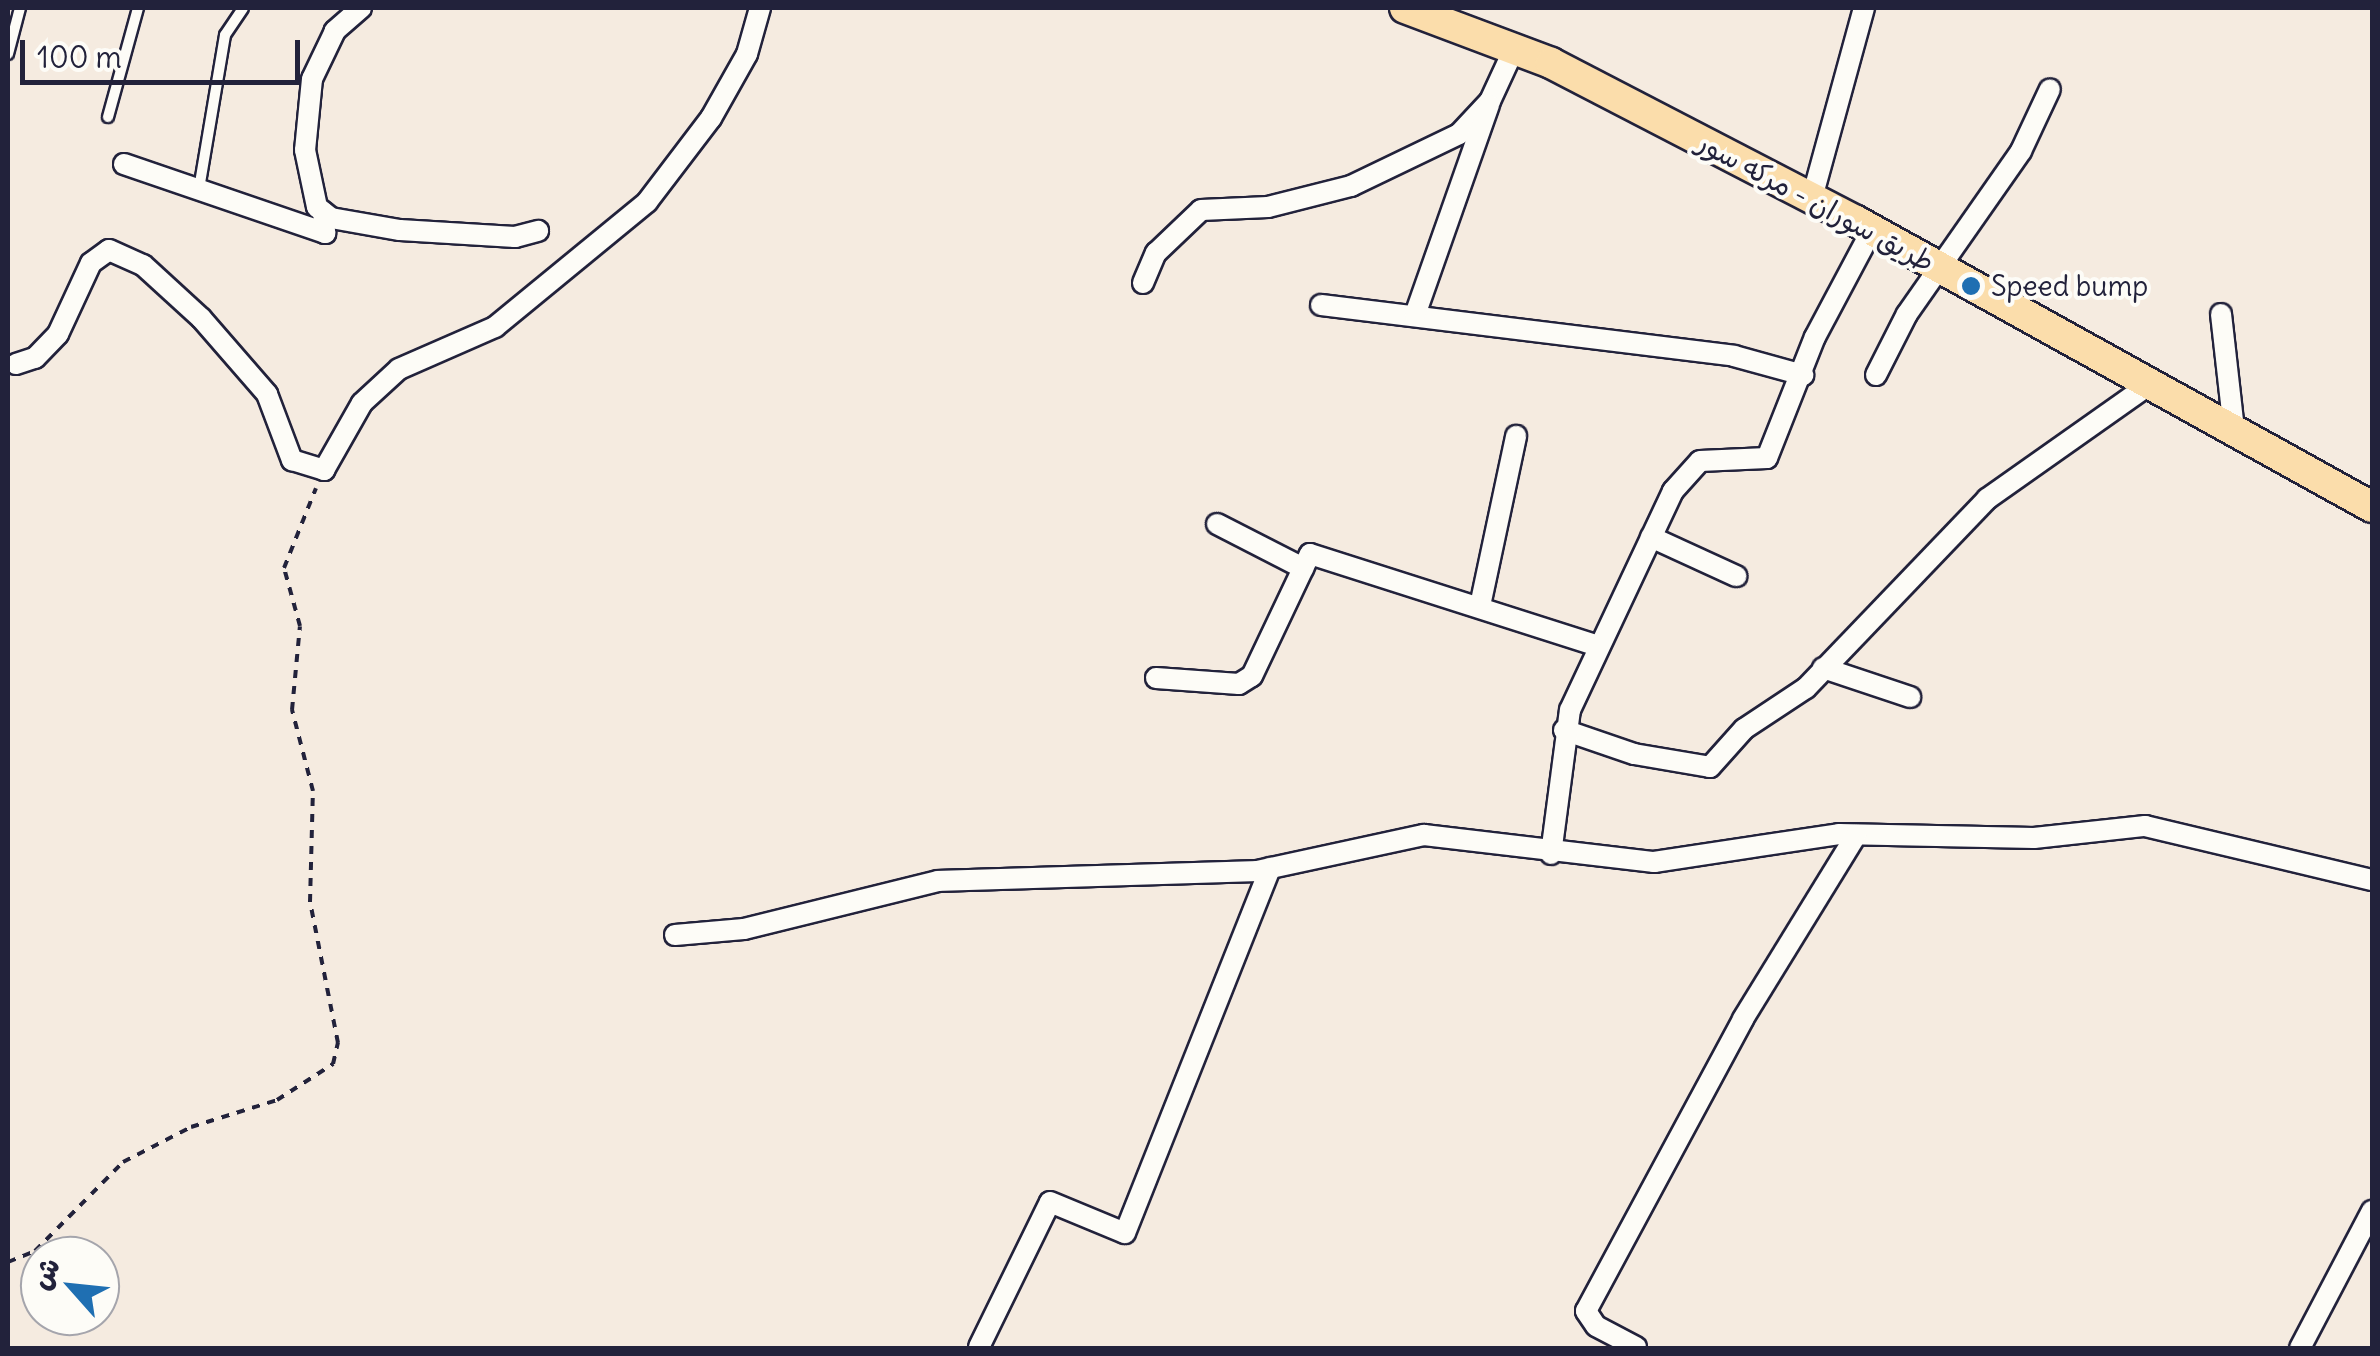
<!DOCTYPE html>
<meta charset="utf-8">
<style>
body{margin:0}
#map{position:relative;width:2380px;height:1356px;overflow:hidden;background:#f5ebe0;font-family:Delius,"Playpen Sans Arabic",sans-serif}
div>[style]{position:absolute}
[style*='--x']{left:calc(var(--x)*1px);top:calc(var(--y)*1px);width:calc(var(--w)*1px);rotate:calc(var(--a)*1deg)}
.path>*{height:4px;margin-top:-2px;transform-origin:0;background:repeating-linear-gradient(90deg,#22223b 0 8px,transparent 0 16px)}
.roads{filter:drop-shadow(2px 0 #22223b) drop-shadow(-2px 0 #22223b) drop-shadow(0 2px #22223b) drop-shadow(0 -2px #22223b)}
.lane>*{height:10px;margin:-5px;padding:0 5px;transform-origin:5px;border-radius:5px;background:#fdfcf7}
.street>*{height:20px;margin:-10px;padding:0 10px;transform-origin:10px;border-radius:10px;background:#fdfcf7}
.primary>*{height:30px;margin:-15px;padding:0 15px;transform-origin:15px;border-radius:15px;background:#fbddab}
.dots>*{width:28px;height:28px;translate:-50% -50%;box-sizing:border-box;border:5px solid #fdfcf7;border-radius:50%}
span{translate:-50% -50%;white-space:nowrap;text-align:center;line-height:1.15;-webkit-text-stroke:8px #fdfcf7;paint-order:stroke}
.street-label{font-size:28px;color:#22223b}
.poi-label{font-size:28px;color:#22223b}
.left{translate:0 -50%;text-align:left}
.frame{position:absolute;inset:0;border:10px solid #22223b;pointer-events:none}
.north{position:absolute;left:20px;top:1236px;width:100px;height:100px;box-sizing:border-box;background:#fdfcf7;border:2px solid #a5a5ac;border-radius:50%;rotate:297deg;font-size:28px;font-weight:700;line-height:40px;text-align:center;color:#22223b}
.north::after{content:'';display:block;margin:auto;width:35px;height:45px;background:#1f6fb2;clip-path:polygon(50% 0,100% 100%,50% 72%,0 100%)}
.scale{position:absolute;left:20px;top:40px;width:280px;height:45px;box-sizing:border-box;border:5px solid #22223b;border-top:0;padding-left:12px;font-size:30px;line-height:35px;white-space:nowrap;color:#22223b;-webkit-text-stroke:8px #fdfcf7;paint-order:stroke}
</style>
<div id="map">
<div class="path">
<div style="--x:8;--y:1262;--w:29;--a:-22"></div>
<div style="--x:35;--y:1251;--w:125;--a:-45.3"></div>
<div style="--x:123;--y:1162;--w:76;--a:-27.2"></div>
<div style="--x:191;--y:1127;--w:90;--a:-17.4"></div>
<div style="--x:277;--y:1100;--w:67;--a:-32.7"></div>
<div style="--x:333;--y:1064;--w:22;--a:-77"></div>
<div style="--x:338;--y:1043;--w:144;--a:-101.2"></div>
<div style="--x:310;--y:902;--w:111;--a:-88.5"></div>
<div style="--x:313;--y:791;--w:84;--a:-104.5"></div>
<div style="--x:292;--y:710;--w:84;--a:-84.6"></div>
<div style="--x:300;--y:626;--w:60;--a:-105.4"></div>
<div style="--x:284;--y:568;--w:86;--a:-68.2"></div>
</div>
<div class="roads">
<div class="lane">
<div style="--x:8;--y:54;--w:48;--a:-75.4"></div>
<div style="--x:108;--y:117;--w:113;--a:-74.6"></div>
<div style="--x:199;--y:189;--w:156;--a:-80.4"></div>
<div style="--x:225;--y:35;--w:32;--a:-56"></div>
</div>
<div class="street">
<div style="--x:361;--y:8;--w:35;--a:139"></div>
<div style="--x:335;--y:31;--w:53;--a:115.6"></div>
<div style="--x:312;--y:79;--w:71;--a:95.6"></div>
<div style="--x:305;--y:150;--w:58;--a:78.1"></div>
<div style="--x:317;--y:207;--w:18;--a:38"></div>
<div style="--x:331;--y:218;--w:70;--a:9.9"></div>
<div style="--x:400;--y:230;--w:115;--a:3.5"></div>
<div style="--x:515;--y:237;--w:24;--a:-15"></div>
<div style="--x:124;--y:164;--w:213;--a:18.9"></div>
<div style="--x:325;--y:233;--w:21;--a:-95"></div>
<div style="--x:1812;--y:198;--w:197;--a:-74.7"></div>
<div style="--x:1143;--y:283;--w:33;--a:-67"></div>
<div style="--x:1156;--y:253;--w:62;--a:-43.7"></div>
<div style="--x:1201;--y:210;--w:67;--a:-2.6"></div>
<div style="--x:1268;--y:207;--w:86;--a:-14.2"></div>
<div style="--x:1351;--y:186;--w:120;--a:-25.7"></div>
<div style="--x:1459;--y:134;--w:45;--a:-46.8"></div>
<div style="--x:1490;--y:101;--w:57;--a:-65.2"></div>
<div style="--x:1321;--y:305;--w:416;--a:7"></div>
<div style="--x:1734;--y:356;--w:72;--a:15.4"></div>
<div style="--x:2221;--y:314;--w:117;--a:83.6"></div>
<div style="--x:1415;--y:315;--w:223;--a:-70.6"></div>
<div style="--x:16;--y:364;--w:20;--a:-18"></div>
<div style="--x:35;--y:358;--w:33;--a:-46"></div>
<div style="--x:58;--y:334;--w:78;--a:-65.1"></div>
<div style="--x:91;--y:263;--w:22;--a:-36"></div>
<div style="--x:109;--y:250;--w:37;--a:24"></div>
<div style="--x:143;--y:265;--w:79;--a:42.4"></div>
<div style="--x:201;--y:318;--w:101;--a:49"></div>
<div style="--x:267;--y:394;--w:71;--a:69.3"></div>
<div style="--x:292;--y:460;--w:34;--a:17"></div>
<div style="--x:324;--y:470;--w:77;--a:-60.4"></div>
<div style="--x:362;--y:403;--w:50;--a:-42.6"></div>
<div style="--x:399;--y:369;--w:105;--a:-23.6"></div>
<div style="--x:495;--y:327;--w:197;--a:-39.4"></div>
<div style="--x:647;--y:202;--w:106;--a:-52.7"></div>
<div style="--x:711;--y:118;--w:73;--a:-60.6"></div>
<div style="--x:747;--y:54;--w:48;--a:-74.2"></div>
<div style="--x:1876;--y:375;--w:68;--a:-63.1"></div>
<div style="--x:1907;--y:314;--w:199;--a:-55"></div>
<div style="--x:2021;--y:151;--w:68;--a:-64.9"></div>
<div style="--x:1217;--y:524;--w:97;--a:27.1"></div>
<div style="--x:1651;--y:537;--w:94;--a:24.6"></div>
<div style="--x:1480;--y:606;--w:174;--a:-78"></div>
<div style="--x:1823;--y:668;--w:92;--a:18.4"></div>
<div style="--x:1156;--y:678;--w:83;--a:4.1"></div>
<div style="--x:1239;--y:684;--w:15;--a:-32"></div>
<div style="--x:1252;--y:676;--w:135;--a:-64.6"></div>
<div style="--x:1310;--y:554;--w:303;--a:17.7"></div>
<div style="--x:1564;--y:730;--w:74;--a:18.9"></div>
<div style="--x:1634;--y:754;--w:77;--a:9.7"></div>
<div style="--x:1710;--y:767;--w:51;--a:-48.2"></div>
<div style="--x:1744;--y:729;--w:74;--a:-33.5"></div>
<div style="--x:1806;--y:688;--w:262;--a:-46.2"></div>
<div style="--x:1987;--y:499;--w:199;--a:-35.2"></div>
<div style="--x:1551;--y:854;--w:145;--a:-82.5"></div>
<div style="--x:1570;--y:710;--w:242;--a:-64.8"></div>
<div style="--x:1673;--y:491;--w:40;--a:-48"></div>
<div style="--x:1700;--y:461;--w:67;--a:-2.6"></div>
<div style="--x:1767;--y:458;--w:130;--a:-68.4"></div>
<div style="--x:1815;--y:337;--w:121;--a:-62"></div>
<div style="--x:675;--y:935;--w:69;--a:-5"></div>
<div style="--x:744;--y:929;--w:200;--a:-13.9"></div>
<div style="--x:938;--y:881;--w:319;--a:-1.8"></div>
<div style="--x:1257;--y:871;--w:171;--a:-12.2"></div>
<div style="--x:1424;--y:835;--w:232;--a:6.7"></div>
<div style="--x:1654;--y:862;--w:187;--a:-8.6"></div>
<div style="--x:1839;--y:834;--w:195;--a:1.2"></div>
<div style="--x:2034;--y:838;--w:112;--a:-6.2"></div>
<div style="--x:2145;--y:826;--w:233;--a:13.4"></div>
<div style="--x:979;--y:1347;--w:161;--a:-63.9"></div>
<div style="--x:1050;--y:1202;--w:81;--a:22.5"></div>
<div style="--x:1125;--y:1233;--w:393;--a:-68.3"></div>
<div style="--x:1636;--y:1347;--w:45;--a:-152.3"></div>
<div style="--x:1596;--y:1326;--w:18;--a:-124"></div>
<div style="--x:1586;--y:1311;--w:332;--a:-61.7"></div>
<div style="--x:1743;--y:1019;--w:216;--a:-58.4"></div>
<div style="--x:2300;--y:1348;--w:155;--a:-62.3"></div>
</div>
<div class="primary">
<div style="--x:1405;--y:8;--w:156;--a:20.6"></div>
<div style="--x:1551;--y:63;--w:343;--a:27.4"></div>
<div style="--x:1856;--y:221;--w:590;--a:29"></div>
</div>
</div>
<div class="dots">
<div style="left:1971px;top:286px;background:#1f6fb2"></div>
</div>
<div class="street-label">
<span style="left:1816px;top:202px;rotate:28deg">طريق سوران - مركه سور</span>
</div>
<div class="poi-label">
<span class="left" style="left:1991px;top:286px">Speed bump</span>
</div>
<div class="frame"></div>
<div class="north">ش</div>
<div class="scale">100 m</div>
</div>
